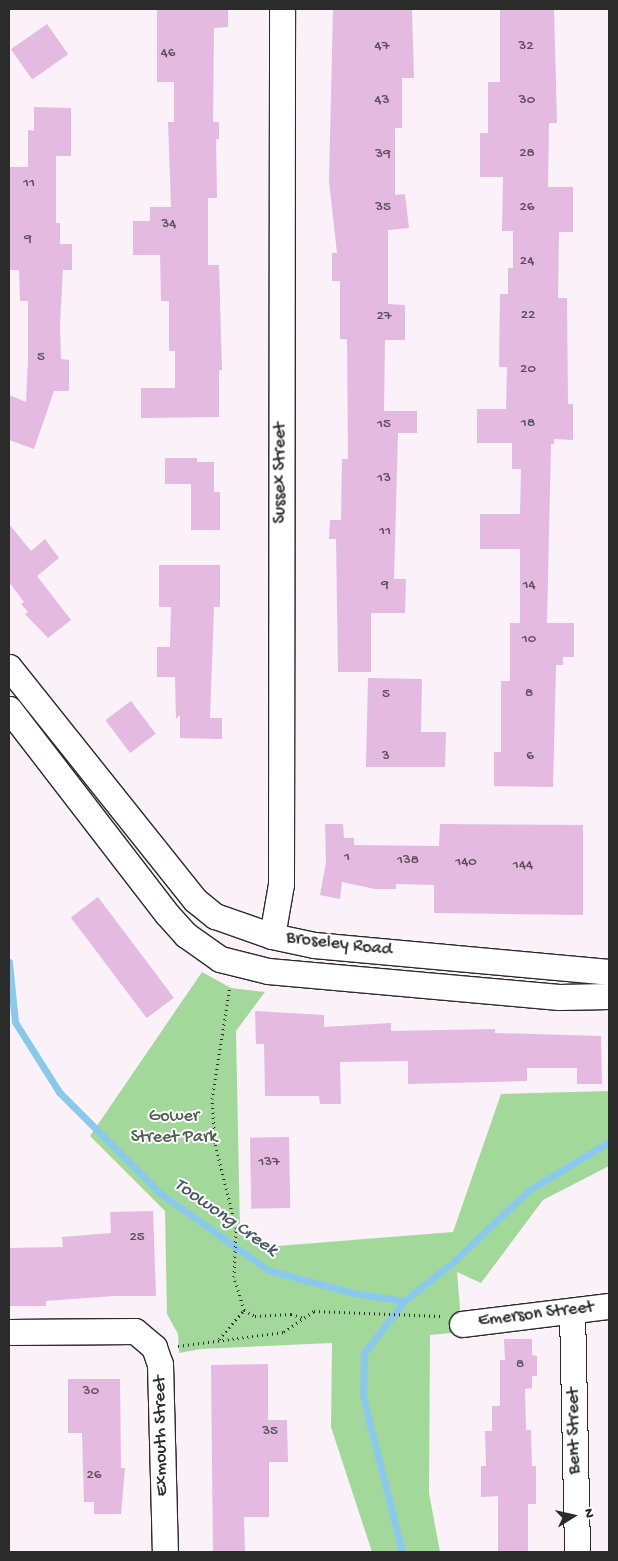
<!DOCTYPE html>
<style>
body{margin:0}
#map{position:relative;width:618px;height:1561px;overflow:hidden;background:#faf1f9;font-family:"Gochi Hand",sans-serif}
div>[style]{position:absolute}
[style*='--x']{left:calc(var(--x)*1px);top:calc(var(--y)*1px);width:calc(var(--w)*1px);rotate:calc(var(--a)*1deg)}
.green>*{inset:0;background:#a3d89b}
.stream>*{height:7px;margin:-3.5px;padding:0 3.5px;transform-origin:3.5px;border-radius:3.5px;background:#8bc9ec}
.building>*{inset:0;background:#e4bae0;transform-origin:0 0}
.path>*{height:3px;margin-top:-1.5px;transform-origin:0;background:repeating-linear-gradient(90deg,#2b2b2b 0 1px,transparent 0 5px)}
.roads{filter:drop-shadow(1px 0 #2b2b2b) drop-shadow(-1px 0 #2b2b2b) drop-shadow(0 1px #2b2b2b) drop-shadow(0 -1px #2b2b2b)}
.minor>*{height:25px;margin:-12.5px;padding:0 12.5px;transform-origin:12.5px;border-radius:12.5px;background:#fff}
span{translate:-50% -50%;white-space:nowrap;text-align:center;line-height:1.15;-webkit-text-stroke:4px #fff;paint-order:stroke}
.number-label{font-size:15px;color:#594f58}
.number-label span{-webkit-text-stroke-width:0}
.street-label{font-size:18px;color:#2b2b2b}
.park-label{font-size:18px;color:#4f5f4d}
.water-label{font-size:19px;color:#485a65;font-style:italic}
.frame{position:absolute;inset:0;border:10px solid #2b2b2b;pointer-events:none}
.north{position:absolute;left:548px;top:1491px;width:50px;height:50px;-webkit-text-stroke:4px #fff;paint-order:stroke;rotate:80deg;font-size:14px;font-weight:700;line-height:20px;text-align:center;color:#2b2b2b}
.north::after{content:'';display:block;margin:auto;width:18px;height:22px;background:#2b2b2b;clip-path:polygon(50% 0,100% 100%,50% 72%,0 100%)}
</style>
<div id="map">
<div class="green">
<div style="clip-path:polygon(202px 972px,231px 988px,265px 992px,236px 1031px,240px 1231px,251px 1242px,265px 1247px,453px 1232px,501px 1094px,609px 1091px,609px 1166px,543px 1200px,481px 1283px,457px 1272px,462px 1332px,430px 1335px,429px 1493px,440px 1552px,372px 1552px,331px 1427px,332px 1343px,201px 1349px,179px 1353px,178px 1334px,167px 1314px,165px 1211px,90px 1136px)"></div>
</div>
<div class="stream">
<div style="--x:9;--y:962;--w:60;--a:84.3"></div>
<div style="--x:15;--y:1022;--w:83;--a:57.8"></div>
<div style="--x:59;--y:1092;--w:144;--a:45"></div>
<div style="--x:161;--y:1194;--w:131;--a:35.4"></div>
<div style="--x:268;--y:1270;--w:89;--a:15"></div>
<div style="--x:354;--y:1293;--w:51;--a:9.1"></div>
<div style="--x:402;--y:1552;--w:160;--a:-104.1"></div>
<div style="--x:363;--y:1397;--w:44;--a:-88.7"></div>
<div style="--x:364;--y:1353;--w:66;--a:-52.4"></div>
<div style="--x:404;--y:1301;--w:61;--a:-38.4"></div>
<div style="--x:452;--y:1263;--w:106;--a:-43.5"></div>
<div style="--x:529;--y:1190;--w:93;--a:-31"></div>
</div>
<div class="building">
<div style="clip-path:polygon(157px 9px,228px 9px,228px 27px,214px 28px,213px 122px,219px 122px,219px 139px,216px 139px,217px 198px,208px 198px,208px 265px,219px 265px,222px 370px,219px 370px,219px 417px,141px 418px,141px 388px,175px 388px,175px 351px,169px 351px,169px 301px,161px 301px,160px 255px,133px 255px,133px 221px,150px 221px,150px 207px,171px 207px,168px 122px,174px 122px,174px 82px,157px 82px)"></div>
<div style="clip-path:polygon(333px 9px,412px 9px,414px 78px,402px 78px,402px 128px,395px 128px,395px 195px,405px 194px,409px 228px,388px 230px,388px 304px,405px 305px,405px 340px,385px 340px,384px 411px,417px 411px,417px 433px,398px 433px,394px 579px,406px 579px,405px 613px,371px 613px,371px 672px,338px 672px,336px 539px,329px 539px,330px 520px,341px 520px,342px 459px,348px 459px,347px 339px,340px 339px,340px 281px,332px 281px,332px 253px,337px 253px,329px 181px)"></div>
<div style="clip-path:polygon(500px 9px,554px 9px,557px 123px,549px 123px,548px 187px,573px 187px,573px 232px,559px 232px,558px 298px,567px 298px,568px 404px,573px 404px,573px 440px,554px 439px,554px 444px,551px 444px,547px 623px,574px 623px,574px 657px,563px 657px,563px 665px,556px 665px,553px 787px,494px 786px,494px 752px,501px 752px,501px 681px,510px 681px,510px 623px,520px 623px,520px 549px,480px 549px,480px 514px,520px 514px,521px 469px,512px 469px,512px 443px,477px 443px,477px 409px,506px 409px,507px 367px,499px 367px,500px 294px,508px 294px,508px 268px,513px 268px,513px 231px,502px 231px,503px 177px,480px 177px,480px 133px,488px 133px,488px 82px,500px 82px)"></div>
<div style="left:47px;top:24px;width:37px;height:44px;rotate:55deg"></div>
<div style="clip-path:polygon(34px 107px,71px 108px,71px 156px,56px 156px,56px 223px,60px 223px,60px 244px,72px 244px,72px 270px,63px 270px,60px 324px,61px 359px,69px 360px,69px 391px,54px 391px,34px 449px,9px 440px,9px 395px,26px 402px,28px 359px,28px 301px,20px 301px,19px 270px,9px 270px,9px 167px,28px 167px,28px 130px,34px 131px)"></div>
<div style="clip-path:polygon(165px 458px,197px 458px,197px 462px,214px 462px,214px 492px,220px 492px,220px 530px,191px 530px,191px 484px,165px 484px)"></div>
<div style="clip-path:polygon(9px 524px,31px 551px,45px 539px,59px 558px,37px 576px,71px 620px,48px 638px,25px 614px,28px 612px,21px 604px,24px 602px,9px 582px)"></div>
<div style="clip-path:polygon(159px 565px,220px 565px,220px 607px,214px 607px,210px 718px,222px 718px,222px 739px,180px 738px,180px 715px,176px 719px,175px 677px,157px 677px,157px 647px,170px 647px,171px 607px,159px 607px)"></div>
<div style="clip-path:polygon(368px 678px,422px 679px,421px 732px,446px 732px,445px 767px,366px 767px)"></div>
<div style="left:131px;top:701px;width:41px;height:32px;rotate:53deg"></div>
<div style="clip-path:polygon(325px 824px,343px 824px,344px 838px,354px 838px,354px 845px,439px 846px,440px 824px,583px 825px,583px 915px,434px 913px,434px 885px,396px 884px,396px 889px,375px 889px,342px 882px,340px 899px,320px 895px,326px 862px)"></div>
<div style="left:98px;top:897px;width:126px;height:34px;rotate:53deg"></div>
<div style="clip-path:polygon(255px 1011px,324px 1015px,324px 1027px,391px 1023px,391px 1031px,495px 1029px,495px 1033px,601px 1036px,602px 1084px,577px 1084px,577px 1068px,527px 1068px,527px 1081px,408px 1084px,408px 1061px,340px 1062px,341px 1104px,320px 1104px,319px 1096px,265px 1096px,264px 1044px,256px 1044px)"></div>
<div style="left:289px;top:1137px;width:71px;height:39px;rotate:89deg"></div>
<div style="clip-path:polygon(153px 1211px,156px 1296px,113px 1296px,46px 1301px,46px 1306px,9px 1306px,9px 1248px,63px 1247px,62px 1237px,111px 1233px,110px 1212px)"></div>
<div style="clip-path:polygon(504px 1339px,532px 1339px,532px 1355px,537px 1356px,537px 1376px,532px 1376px,532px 1388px,525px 1389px,526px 1430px,531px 1430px,532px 1466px,536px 1466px,536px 1504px,528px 1504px,528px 1552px,498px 1552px,498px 1496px,481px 1497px,481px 1466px,486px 1466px,485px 1431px,492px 1431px,492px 1406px,500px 1406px,500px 1360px,505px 1360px)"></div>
<div style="clip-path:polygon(268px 1364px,268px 1420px,287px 1420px,288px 1462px,269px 1462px,269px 1517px,244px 1517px,245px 1552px,213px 1552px,211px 1365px)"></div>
<div style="clip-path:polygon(68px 1379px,120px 1379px,121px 1468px,125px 1468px,121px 1514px,94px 1514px,94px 1502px,84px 1502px,82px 1433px,68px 1433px)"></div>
</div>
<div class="path">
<div style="--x:244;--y:1310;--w:13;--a:29"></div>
<div style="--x:255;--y:1316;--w:36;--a:-3"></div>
<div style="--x:291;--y:1314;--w:14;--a:17"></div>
<div style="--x:219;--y:1339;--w:38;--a:-49"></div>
<div style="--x:244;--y:1310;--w:34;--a:-107"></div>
<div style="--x:234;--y:1277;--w:49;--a:-87.7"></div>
<div style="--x:236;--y:1228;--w:88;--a:-103.9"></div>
<div style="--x:215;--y:1143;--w:44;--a:-93.9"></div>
<div style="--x:212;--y:1099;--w:115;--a:-81"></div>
<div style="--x:178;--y:1346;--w:107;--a:-7.5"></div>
<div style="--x:284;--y:1332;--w:37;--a:-35"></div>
<div style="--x:314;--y:1311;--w:127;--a:2.3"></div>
</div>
<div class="roads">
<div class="minor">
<div style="--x:9;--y:667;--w:298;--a:51.4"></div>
<div style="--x:195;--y:900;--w:26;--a:39"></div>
<div style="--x:215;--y:916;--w:60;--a:19.3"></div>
<div style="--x:272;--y:936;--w:43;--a:12.1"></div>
<div style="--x:314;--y:945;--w:296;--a:5.2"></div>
<div style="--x:9;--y:709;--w:259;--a:52.4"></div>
<div style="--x:167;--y:914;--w:28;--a:48"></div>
<div style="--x:186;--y:935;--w:42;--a:35.2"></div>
<div style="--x:220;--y:959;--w:49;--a:14"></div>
<div style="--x:268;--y:971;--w:292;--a:5.1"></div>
<div style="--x:559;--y:997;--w:50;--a:-1.1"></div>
<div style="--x:272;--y:936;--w:53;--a:-80.2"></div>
<div style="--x:281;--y:884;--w:875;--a:-89.93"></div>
<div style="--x:572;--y:1311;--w:241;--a:88.8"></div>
<div style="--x:462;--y:1324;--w:148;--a:-7"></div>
<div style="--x:9;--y:1332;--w:126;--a:-0.5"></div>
<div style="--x:135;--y:1331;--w:25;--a:40"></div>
<div style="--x:154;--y:1347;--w:18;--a:71"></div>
<div style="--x:160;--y:1364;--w:188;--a:88.5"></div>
</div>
</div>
<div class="number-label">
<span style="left:382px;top:47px">47</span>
<span style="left:526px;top:47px">32</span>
<span style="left:168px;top:54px">46</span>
<span style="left:382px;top:101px">43</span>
<span style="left:527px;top:101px">30</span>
<span style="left:527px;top:154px">28</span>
<span style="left:383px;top:155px">39</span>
<span style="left:29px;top:184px">11</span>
<span style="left:383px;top:208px">35</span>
<span style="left:527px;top:208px">26</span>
<span style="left:169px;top:225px">34</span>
<span style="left:28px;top:240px">9</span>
<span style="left:527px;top:262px">24</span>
<span style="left:528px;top:316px">22</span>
<span style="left:384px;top:317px">27</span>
<span style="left:41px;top:358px">5</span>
<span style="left:528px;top:370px">20</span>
<span style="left:528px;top:424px">18</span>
<span style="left:384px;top:425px">15</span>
<span style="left:384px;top:479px">13</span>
<span style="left:385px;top:532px">11</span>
<span style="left:385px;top:586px">9</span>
<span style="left:529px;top:586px">14</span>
<span style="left:529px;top:640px">10</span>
<span style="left:529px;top:694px">8</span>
<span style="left:386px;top:695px">5</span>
<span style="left:386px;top:757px">3</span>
<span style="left:530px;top:757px">6</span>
<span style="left:347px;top:858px">1</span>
<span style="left:408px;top:861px">138</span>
<span style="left:466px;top:863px">140</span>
<span style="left:523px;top:866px">144</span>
<span style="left:269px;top:1163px">137</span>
<span style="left:137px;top:1238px">25</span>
<span style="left:520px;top:1365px">8</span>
<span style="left:91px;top:1392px">30</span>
<span style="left:270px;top:1432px">35</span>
<span style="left:94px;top:1476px">26</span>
</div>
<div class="street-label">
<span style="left:281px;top:473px;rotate:-90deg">Sussex Street</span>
<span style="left:339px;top:945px;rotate:7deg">Broseley Road</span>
<span style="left:536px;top:1315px;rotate:-7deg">Emerson Street</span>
<span style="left:575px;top:1431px;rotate:-91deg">Bent Street</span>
<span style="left:162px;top:1436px;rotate:-91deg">Exmouth Street</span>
</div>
<div class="park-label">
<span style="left:174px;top:1128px">Gower<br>Street Park</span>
</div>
<div class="water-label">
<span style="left:225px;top:1218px;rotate:35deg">Toowong Creek</span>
</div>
<div class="frame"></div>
<div class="north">N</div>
</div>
